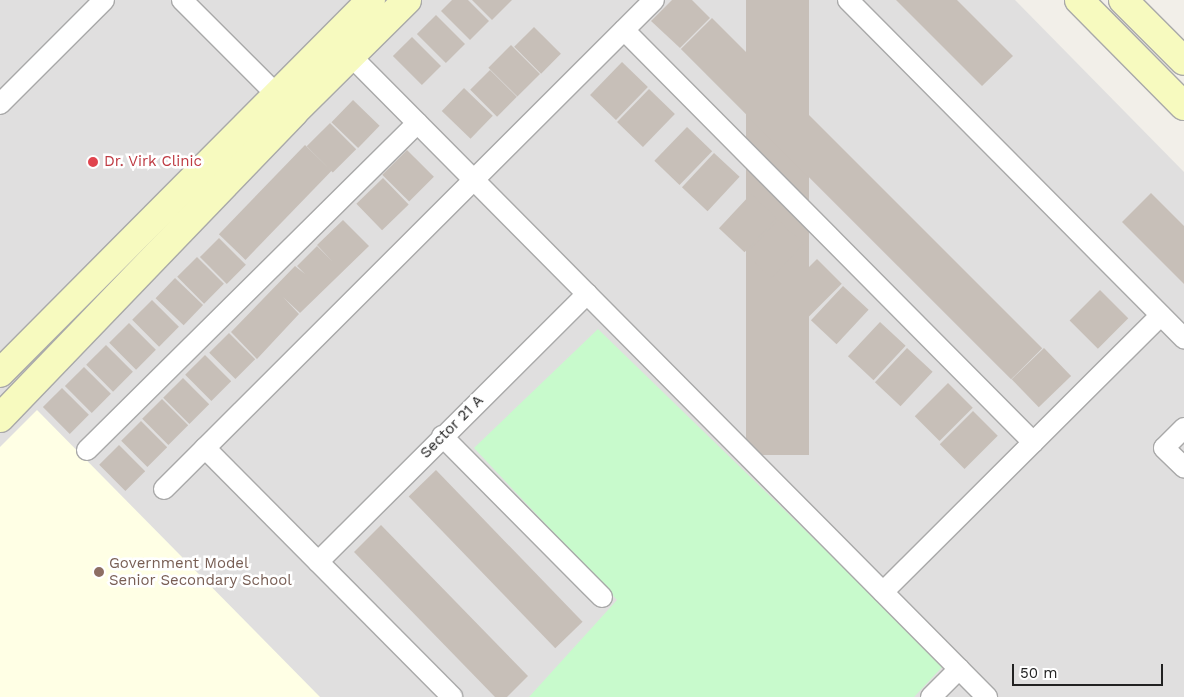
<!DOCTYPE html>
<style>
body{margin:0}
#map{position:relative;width:1184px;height:697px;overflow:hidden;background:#f2efe9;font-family:"Work Sans",sans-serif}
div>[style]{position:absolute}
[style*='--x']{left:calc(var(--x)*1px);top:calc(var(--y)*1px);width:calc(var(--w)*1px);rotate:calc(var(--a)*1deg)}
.residential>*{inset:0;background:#e0dfdf}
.education>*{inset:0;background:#ffffe5}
.park>*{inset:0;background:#c8facc}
.building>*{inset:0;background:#c7bfb8;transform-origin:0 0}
.roads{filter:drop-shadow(1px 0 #a9a9a9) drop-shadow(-1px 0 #a9a9a9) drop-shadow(0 1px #a9a9a9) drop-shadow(0 -1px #a9a9a9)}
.street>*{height:20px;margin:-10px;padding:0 10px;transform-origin:10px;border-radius:10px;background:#fff}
.secondary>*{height:28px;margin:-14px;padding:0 14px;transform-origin:14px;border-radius:14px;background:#f7fabf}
.dots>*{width:14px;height:14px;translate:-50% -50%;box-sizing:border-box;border:2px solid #fff;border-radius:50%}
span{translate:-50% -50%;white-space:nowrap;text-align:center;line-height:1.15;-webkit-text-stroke:5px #fff;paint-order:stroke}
.health-label{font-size:15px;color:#be3a42}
.left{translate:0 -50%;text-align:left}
.street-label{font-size:15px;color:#222}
.education-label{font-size:15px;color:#785e54}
.scale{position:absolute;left:1012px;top:664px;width:151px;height:22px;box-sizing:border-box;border:2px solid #222;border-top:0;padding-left:6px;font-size:15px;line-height:18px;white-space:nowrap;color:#222;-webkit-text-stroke:4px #fff;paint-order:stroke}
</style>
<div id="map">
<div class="residential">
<div style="clip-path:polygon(0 0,1015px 0,1184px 172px,1184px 697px,0 697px)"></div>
</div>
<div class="education">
<div style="clip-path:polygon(37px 410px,320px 697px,0 697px,0 447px)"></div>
</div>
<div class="park">
<div style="clip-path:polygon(598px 329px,944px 665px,914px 697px,529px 697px,617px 600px,474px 448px)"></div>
</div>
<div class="building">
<div style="clip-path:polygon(452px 0,468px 0,489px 21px,470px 40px,441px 11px)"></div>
<div style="clip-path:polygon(472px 0,512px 0,492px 20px)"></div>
<div style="clip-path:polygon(672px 0,692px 0,710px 18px,680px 48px,651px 21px)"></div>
<div style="left:746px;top:0;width:63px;height:455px"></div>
<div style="clip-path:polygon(896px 0,957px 0,1013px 56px,982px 86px)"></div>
<div style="left:436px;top:15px;width:41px;height:27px;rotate:45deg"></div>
<div style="left:712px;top:18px;width:467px;height:44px;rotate:45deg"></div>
<div style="left:534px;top:27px;width:38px;height:28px;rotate:45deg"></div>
<div style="left:412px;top:37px;width:41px;height:27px;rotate:45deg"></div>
<div style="left:511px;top:45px;width:41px;height:32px;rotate:45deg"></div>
<div style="left:622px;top:62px;width:36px;height:46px;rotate:44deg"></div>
<div style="left:490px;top:70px;width:38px;height:28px;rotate:45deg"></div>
<div style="left:464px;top:88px;width:40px;height:32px;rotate:44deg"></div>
<div style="left:649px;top:89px;width:36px;height:46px;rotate:44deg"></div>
<div style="left:353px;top:100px;width:37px;height:31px;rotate:44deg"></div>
<div style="left:330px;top:123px;width:37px;height:33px;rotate:45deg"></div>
<div style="left:687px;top:127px;width:35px;height:47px;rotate:44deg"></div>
<div style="left:305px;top:145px;width:37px;height:124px;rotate:44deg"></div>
<div style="left:407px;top:150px;width:38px;height:35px;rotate:45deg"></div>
<div style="left:714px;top:153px;width:35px;height:47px;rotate:43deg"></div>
<div style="left:383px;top:178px;width:37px;height:37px;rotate:46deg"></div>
<div style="clip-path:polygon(1151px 193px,1184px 226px,1184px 284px,1122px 222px)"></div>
<div style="left:751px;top:194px;width:35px;height:47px;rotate:43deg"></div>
<div style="clip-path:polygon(343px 220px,369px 246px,300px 313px,283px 297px,299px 314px,257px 359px,231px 332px,295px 266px,305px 274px,297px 266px,317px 246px,332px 261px,317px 245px)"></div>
<div style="left:778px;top:220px;width:35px;height:47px;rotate:43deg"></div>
<div style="left:219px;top:238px;width:38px;height:27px;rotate:45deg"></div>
<div style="left:197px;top:257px;width:38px;height:28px;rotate:45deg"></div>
<div style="left:817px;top:259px;width:35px;height:47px;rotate:45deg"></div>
<div style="left:175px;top:278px;width:39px;height:28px;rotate:44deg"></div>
<div style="left:843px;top:286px;width:35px;height:47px;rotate:43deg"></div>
<div style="left:1100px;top:290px;width:40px;height:43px;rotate:45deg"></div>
<div style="left:152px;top:300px;width:38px;height:28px;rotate:45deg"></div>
<div style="left:880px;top:322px;width:35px;height:47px;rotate:43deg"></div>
<div style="left:129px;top:323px;width:38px;height:28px;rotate:45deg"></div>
<div style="left:229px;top:333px;width:37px;height:28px;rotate:45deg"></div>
<div style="left:106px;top:345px;width:38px;height:28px;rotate:45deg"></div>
<div style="left:907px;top:348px;width:35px;height:47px;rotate:43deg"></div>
<div style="left:1044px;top:348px;width:39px;height:45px;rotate:46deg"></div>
<div style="left:205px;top:355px;width:37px;height:28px;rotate:45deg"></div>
<div style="left:84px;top:367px;width:38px;height:27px;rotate:45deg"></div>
<div style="left:183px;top:378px;width:37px;height:28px;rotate:45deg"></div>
<div style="left:948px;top:383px;width:35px;height:47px;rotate:45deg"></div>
<div style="left:62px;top:388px;width:38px;height:27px;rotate:45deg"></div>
<div style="left:162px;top:399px;width:37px;height:28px;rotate:45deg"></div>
<div style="left:973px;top:411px;width:35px;height:47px;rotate:45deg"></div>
<div style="left:141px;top:421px;width:37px;height:28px;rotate:45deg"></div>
<div style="left:119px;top:445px;width:37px;height:28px;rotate:45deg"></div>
<div style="left:436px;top:470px;width:211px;height:38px;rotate:46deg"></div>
<div style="clip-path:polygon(381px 525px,528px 676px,507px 697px,495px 697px,354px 552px)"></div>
</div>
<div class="roads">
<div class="street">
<div style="--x:182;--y:0;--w:148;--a:45"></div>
<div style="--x:848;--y:0;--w:477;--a:45.2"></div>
<div style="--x:624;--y:30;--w:581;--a:45.21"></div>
<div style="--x:342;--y:47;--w:916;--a:45.22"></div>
<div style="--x:0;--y:104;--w:147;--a:-45"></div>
<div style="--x:1184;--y:428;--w:28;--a:135"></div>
<div style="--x:1164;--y:448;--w:28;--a:44"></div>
<div style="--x:442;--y:436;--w:227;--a:45.2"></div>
<div style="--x:205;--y:448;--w:351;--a:45.2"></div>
<div style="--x:87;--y:450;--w:465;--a:-44.7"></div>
<div style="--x:164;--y:489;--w:692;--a:-44.94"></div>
<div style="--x:318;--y:562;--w:380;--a:-44.9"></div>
<div style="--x:883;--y:592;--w:392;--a:-44.9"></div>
<div style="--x:931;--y:697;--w:40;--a:-45"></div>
</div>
<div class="secondary">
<div style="--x:1079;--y:0;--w:149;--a:45.3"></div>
<div style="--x:1123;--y:0;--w:86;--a:45"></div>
<div style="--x:0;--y:373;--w:526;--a:-45.15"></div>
<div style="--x:0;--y:418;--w:424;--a:-46.1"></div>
<div style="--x:294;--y:112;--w:159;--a:-44.7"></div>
</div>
</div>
<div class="dots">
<div style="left:93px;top:162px;background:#e0444e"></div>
<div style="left:99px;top:572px;background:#8d6e63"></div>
</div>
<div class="health-label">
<span class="left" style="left:104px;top:162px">Dr. Virk Clinic</span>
</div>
<div class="street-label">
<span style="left:452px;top:427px;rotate:-45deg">Sector 21 A</span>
</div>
<div class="education-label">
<span class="left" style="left:109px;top:572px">Government Model<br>Senior Secondary School</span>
</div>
<div class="scale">50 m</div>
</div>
